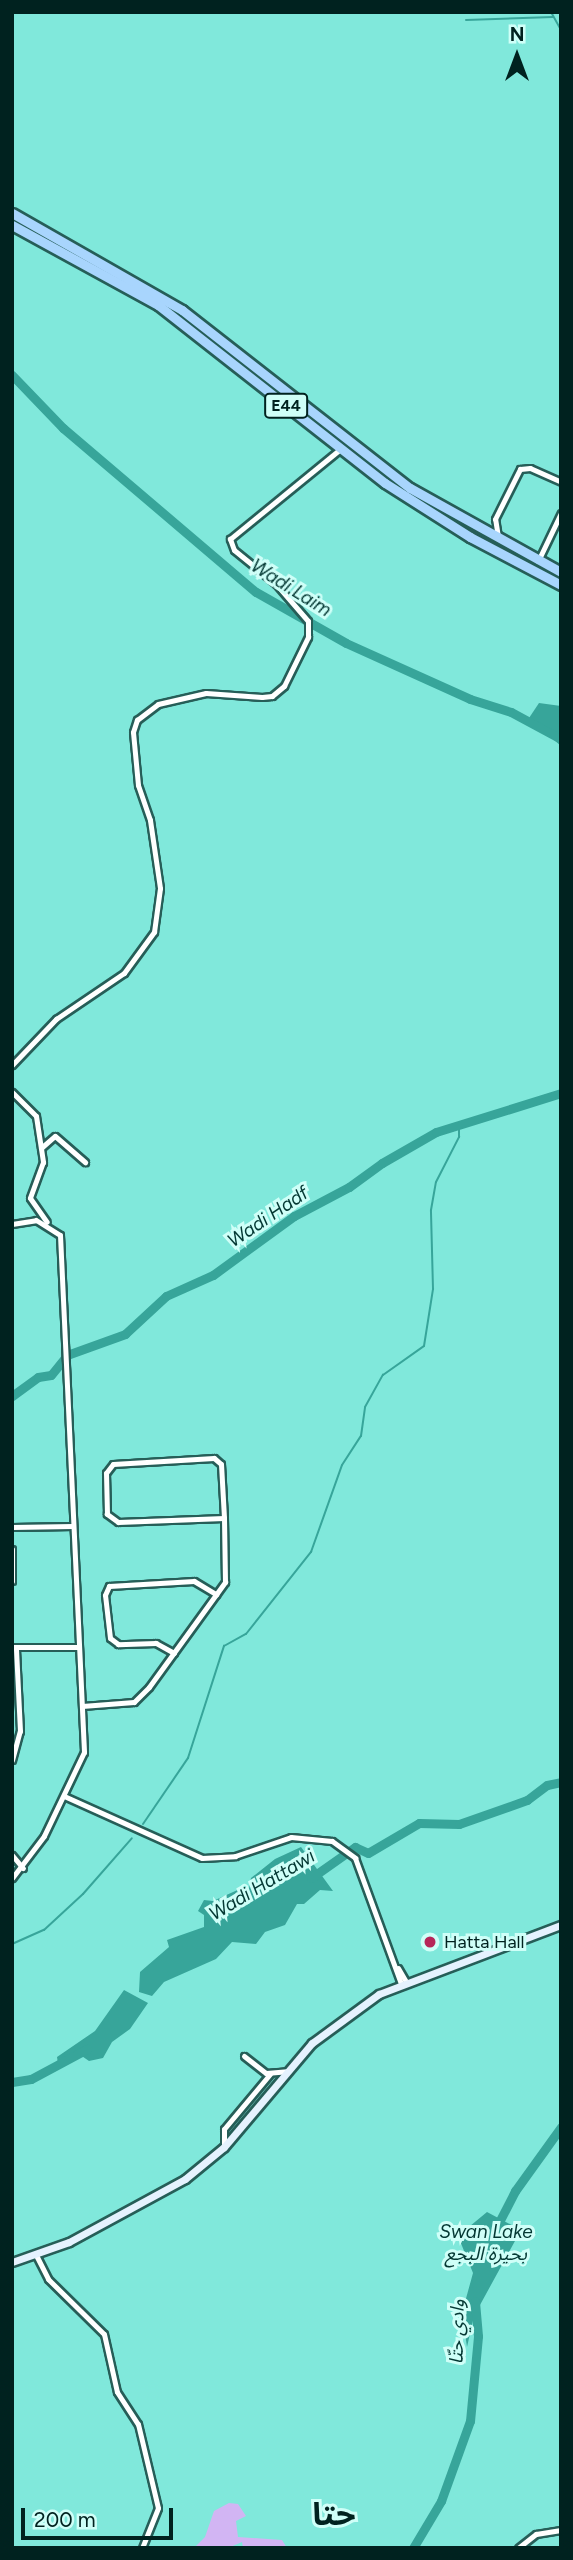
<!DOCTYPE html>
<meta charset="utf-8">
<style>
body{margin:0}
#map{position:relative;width:573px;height:2560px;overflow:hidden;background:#80e8db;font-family:Figtree,"Noto Sans Arabic",sans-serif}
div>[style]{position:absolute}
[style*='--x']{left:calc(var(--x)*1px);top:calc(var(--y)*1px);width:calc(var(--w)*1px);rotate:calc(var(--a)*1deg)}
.green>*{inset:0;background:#d2b5f3}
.water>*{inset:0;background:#37a59a}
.stream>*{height:2px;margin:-1px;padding:0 1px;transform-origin:1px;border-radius:1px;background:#37a59a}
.river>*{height:9px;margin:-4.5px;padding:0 4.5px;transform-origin:4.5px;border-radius:4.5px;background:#37a59a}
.roads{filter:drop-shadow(2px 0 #265e58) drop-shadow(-2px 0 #265e58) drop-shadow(0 2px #265e58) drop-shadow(0 -2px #265e58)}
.street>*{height:5px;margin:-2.5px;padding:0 2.5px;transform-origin:2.5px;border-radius:2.5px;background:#fff}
.secondary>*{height:7px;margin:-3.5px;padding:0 3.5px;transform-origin:3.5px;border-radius:3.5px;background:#e5f2fe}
.highway>*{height:9px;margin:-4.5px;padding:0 4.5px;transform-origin:4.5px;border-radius:4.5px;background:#a8d5fd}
.dots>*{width:19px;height:19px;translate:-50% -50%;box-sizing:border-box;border:4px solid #cffff8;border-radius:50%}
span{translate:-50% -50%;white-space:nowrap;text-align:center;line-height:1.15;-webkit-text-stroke:6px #cffff8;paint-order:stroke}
.shield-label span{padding:2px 5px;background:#cffff8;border:2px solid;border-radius:5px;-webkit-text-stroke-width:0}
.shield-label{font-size:16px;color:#00221f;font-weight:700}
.poi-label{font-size:18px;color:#00221f}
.left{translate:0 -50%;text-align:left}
.water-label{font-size:19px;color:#043833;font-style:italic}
.town-label{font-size:32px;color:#00221f;font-weight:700}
.frame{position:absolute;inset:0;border:14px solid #00221f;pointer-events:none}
.north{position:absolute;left:482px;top:21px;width:70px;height:70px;-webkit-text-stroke:5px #cffff8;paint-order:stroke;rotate:0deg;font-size:19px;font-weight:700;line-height:28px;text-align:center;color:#00221f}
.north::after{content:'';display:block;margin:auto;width:24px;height:32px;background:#00221f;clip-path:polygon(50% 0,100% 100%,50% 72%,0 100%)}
.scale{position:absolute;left:21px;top:2508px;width:152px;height:32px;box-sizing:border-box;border:4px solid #00221f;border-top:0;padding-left:9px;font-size:21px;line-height:24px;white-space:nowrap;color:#00221f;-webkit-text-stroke:5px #cffff8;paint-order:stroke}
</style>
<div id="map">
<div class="green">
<div style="clip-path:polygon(229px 2503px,238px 2504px,246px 2516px,236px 2521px,238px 2537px,282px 2540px,287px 2548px,243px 2548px,242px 2542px,228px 2548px,194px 2548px,205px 2537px,214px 2511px)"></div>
</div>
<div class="water">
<div style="clip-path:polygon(539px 703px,561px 706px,561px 746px,529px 718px)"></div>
<div style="clip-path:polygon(301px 1847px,333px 1891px,320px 1890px,304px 1904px,297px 1904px,285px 1925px,265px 1932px,256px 1944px,232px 1942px,216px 1959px,164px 1982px,152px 1996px,139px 1992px,140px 1972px,169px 1947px,167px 1940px,204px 1927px,204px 1915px,198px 1911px,204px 1900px,213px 1901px,242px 1888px,242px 1896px,247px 1899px,251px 1878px,275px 1859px)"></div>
<div style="clip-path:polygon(124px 1990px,148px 2003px,130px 2029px,112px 2042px,103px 2058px,89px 2061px,76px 2052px,58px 2064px,57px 2057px,95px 2031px)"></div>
<div style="clip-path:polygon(487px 2212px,521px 2230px,474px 2316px,467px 2347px,462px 2313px,473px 2273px,458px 2236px)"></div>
</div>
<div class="stream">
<div style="--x:551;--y:12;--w:21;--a:61"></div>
<div style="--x:466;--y:20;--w:87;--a:-2"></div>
<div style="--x:143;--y:1824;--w:80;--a:-55.7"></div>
<div style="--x:188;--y:1758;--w:118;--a:-72.2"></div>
<div style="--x:224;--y:1646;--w:25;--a:-29"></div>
<div style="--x:246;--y:1634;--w:105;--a:-51.6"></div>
<div style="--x:311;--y:1552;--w:92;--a:-70.4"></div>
<div style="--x:342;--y:1465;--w:35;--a:-57"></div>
<div style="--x:361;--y:1436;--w:29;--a:-82"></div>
<div style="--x:365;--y:1407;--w:37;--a:-61"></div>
<div style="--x:383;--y:1375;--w:50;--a:-35.3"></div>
<div style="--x:424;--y:1346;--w:58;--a:-81"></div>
<div style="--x:433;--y:1289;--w:79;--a:-91.5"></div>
<div style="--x:431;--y:1210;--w:28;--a:-80"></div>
<div style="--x:436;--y:1182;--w:51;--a:-62.9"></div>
<div style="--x:459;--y:1137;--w:13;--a:-90"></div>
<div style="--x:12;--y:1944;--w:35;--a:-24"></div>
<div style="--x:44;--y:1930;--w:53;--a:-42.7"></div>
<div style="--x:83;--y:1894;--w:74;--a:-48.8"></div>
</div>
<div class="river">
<div style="--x:12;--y:375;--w:74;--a:46.1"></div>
<div style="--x:63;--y:428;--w:253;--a:40.4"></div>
<div style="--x:256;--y:592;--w:103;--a:29.5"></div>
<div style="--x:346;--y:643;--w:136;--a:24.3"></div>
<div style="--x:470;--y:699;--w:43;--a:17.6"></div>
<div style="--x:511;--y:712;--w:57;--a:28.4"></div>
<div style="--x:12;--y:1396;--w:32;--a:-36"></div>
<div style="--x:38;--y:1377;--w:13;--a:-9"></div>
<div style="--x:51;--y:1375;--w:26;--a:-51"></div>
<div style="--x:67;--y:1355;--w:62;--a:-19.9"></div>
<div style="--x:125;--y:1334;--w:56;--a:-42.8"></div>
<div style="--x:166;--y:1296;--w:51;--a:-24.1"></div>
<div style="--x:213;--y:1275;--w:100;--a:-36.1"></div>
<div style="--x:294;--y:1216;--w:62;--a:-27.8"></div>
<div style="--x:349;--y:1187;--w:41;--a:-36"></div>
<div style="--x:382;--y:1163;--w:62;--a:-29.9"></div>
<div style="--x:436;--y:1132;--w:131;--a:-17.3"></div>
<div style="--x:311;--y:1878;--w:54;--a:-35.2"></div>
<div style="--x:355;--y:1847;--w:14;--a:25"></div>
<div style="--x:368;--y:1853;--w:59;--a:-30.5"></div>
<div style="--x:419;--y:1823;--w:40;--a:1.4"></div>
<div style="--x:459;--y:1824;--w:72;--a:-19.4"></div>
<div style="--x:527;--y:1800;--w:25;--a:-37"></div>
<div style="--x:547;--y:1785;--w:14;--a:-12"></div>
<div style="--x:12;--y:2082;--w:19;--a:-9"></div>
<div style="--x:31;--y:2079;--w:64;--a:-28.2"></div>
<div style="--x:496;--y:2228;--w:42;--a:-62.8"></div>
<div style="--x:515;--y:2191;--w:79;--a:-54.3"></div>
<div style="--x:413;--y:2548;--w:55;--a:-59.2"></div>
<div style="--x:441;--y:2501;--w:85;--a:-70.1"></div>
<div style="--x:470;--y:2421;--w:85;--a:-84.6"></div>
<div style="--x:478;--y:2336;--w:35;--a:-95"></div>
</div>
<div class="roads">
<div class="street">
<div style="--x:498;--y:537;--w:18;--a:-99"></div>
<div style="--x:495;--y:519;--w:56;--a:-63.4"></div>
<div style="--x:520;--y:469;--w:10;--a:-6"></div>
<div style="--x:530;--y:468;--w:34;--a:24"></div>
<div style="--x:538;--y:561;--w:53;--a:-64.4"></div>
<div style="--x:12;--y:1065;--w:64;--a:-46.3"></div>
<div style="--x:56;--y:1019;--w:82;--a:-34.1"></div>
<div style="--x:124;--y:973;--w:51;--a:-53.8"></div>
<div style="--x:154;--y:932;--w:44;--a:-82.2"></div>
<div style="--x:160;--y:888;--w:69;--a:-98.4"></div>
<div style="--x:150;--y:820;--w:37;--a:-109"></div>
<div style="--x:138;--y:785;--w:53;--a:-95.4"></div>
<div style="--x:133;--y:732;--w:13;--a:-72"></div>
<div style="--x:137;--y:720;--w:26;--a:-37"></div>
<div style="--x:158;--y:704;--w:49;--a:-12.9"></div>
<div style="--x:206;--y:693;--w:56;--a:4.1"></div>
<div style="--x:262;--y:697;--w:10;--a:-6"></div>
<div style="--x:272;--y:696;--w:16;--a:-40"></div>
<div style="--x:284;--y:686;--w:55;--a:-63.9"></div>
<div style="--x:308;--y:637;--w:16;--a:-90"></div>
<div style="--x:308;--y:621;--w:49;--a:-130.9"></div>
<div style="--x:276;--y:584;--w:54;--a:-141"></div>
<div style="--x:234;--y:550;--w:12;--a:-110"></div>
<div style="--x:230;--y:539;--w:141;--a:-39.2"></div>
<div style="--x:12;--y:1092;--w:34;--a:45"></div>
<div style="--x:36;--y:1116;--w:47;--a:81.3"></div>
<div style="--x:43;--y:1162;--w:38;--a:110"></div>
<div style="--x:30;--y:1198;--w:29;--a:55"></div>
<div style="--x:41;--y:1148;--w:18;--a:-41"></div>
<div style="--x:55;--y:1136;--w:40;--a:41"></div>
<div style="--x:12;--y:1224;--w:24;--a:-9"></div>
<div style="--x:36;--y:1220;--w:28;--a:32"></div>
<div style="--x:60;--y:1235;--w:518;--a:87.34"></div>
<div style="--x:84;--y:1752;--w:93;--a:115.5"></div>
<div style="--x:44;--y:1836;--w:53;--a:127.3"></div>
<div style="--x:214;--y:1458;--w:9;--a:41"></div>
<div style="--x:221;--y:1464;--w:54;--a:86.8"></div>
<div style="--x:224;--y:1518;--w:106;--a:177.8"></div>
<div style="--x:118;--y:1522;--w:14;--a:-144"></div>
<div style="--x:107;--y:1514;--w:41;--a:-91.4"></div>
<div style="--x:106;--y:1473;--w:11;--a:-52"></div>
<div style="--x:113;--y:1464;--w:101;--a:-3.4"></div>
<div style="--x:12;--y:1527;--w:61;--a:-0.9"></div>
<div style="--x:12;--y:1549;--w:32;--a:90"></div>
<div style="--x:12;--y:1647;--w:67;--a:0"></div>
<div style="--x:174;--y:1653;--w:21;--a:-151"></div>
<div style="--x:156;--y:1643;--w:38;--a:178"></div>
<div style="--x:118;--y:1644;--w:10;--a:-143"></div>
<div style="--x:110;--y:1638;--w:43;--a:-96.6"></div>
<div style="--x:105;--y:1595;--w:10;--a:-66"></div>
<div style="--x:109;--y:1586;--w:85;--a:-3.4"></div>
<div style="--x:194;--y:1581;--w:26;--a:31"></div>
<div style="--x:82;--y:1706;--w:52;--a:-4.4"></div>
<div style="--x:134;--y:1702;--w:21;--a:-45"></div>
<div style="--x:149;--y:1687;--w:130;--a:-54.1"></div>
<div style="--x:225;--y:1582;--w:64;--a:-90.9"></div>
<div style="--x:12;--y:1760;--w:30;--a:-75"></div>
<div style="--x:20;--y:1731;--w:83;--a:-92.8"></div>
<div style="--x:64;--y:1796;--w:151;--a:24.2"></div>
<div style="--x:202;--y:1858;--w:33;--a:-3"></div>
<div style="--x:235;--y:1856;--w:59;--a:-18.7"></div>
<div style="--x:291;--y:1837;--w:41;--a:5.6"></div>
<div style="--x:332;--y:1841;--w:29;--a:36"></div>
<div style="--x:355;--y:1858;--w:134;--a:69.9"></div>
<div style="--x:12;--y:1855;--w:17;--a:50"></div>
<div style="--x:398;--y:1968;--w:16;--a:60"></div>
<div style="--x:244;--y:2056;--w:28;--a:38"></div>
<div style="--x:266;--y:2073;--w:21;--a:-5"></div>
<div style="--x:224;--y:2147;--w:18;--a:-90"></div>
<div style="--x:224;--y:2129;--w:72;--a:-50.1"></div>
<div style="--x:36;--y:2255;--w:27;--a:63"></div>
<div style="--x:48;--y:2279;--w:78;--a:44.5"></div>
<div style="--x:104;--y:2334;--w:59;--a:77.4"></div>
<div style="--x:117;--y:2392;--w:38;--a:57"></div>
<div style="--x:138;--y:2424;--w:86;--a:76.6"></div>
<div style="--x:158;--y:2508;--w:43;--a:111.8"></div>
<div style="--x:518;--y:2548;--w:23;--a:-38"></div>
<div style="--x:536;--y:2534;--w:25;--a:-9"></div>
</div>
<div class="secondary">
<div style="--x:12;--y:2262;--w:60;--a:-19.3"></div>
<div style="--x:69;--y:2242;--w:132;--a:-28.5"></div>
<div style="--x:185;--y:2179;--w:50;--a:-39.4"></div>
<div style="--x:224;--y:2147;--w:136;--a:-49.8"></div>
<div style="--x:312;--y:2043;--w:83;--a:-36.2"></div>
<div style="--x:379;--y:1994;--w:195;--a:-20.8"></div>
</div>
<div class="highway">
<div style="--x:12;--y:213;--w:196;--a:29.7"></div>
<div style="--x:182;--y:310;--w:289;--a:38"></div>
<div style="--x:410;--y:488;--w:173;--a:29.1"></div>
<div style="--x:12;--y:225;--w:166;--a:28.7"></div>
<div style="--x:158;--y:305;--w:288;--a:38.1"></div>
<div style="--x:385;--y:483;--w:101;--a:32.4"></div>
<div style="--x:470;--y:537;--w:103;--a:27.8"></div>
</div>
</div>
<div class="dots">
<div style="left:430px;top:1942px;background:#b62759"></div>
</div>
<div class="shield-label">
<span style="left:286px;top:406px">E44</span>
</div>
<div class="poi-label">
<span class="left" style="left:444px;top:1942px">Hatta Hall</span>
</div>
<div class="water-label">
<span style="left:291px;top:588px;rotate:32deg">Wadi Laim</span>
<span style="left:268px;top:1217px;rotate:-34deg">Wadi Hadf</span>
<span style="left:262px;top:1885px;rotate:-31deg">Wadi Hattawi</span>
<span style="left:486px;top:2243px">Swan Lake<br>بحيرة البجع</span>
<span style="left:457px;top:2332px;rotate:-89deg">وادي حتّا</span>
</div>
<div class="town-label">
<span style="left:334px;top:2514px">حتا</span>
</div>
<div class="frame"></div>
<div class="north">N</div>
<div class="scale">200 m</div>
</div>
